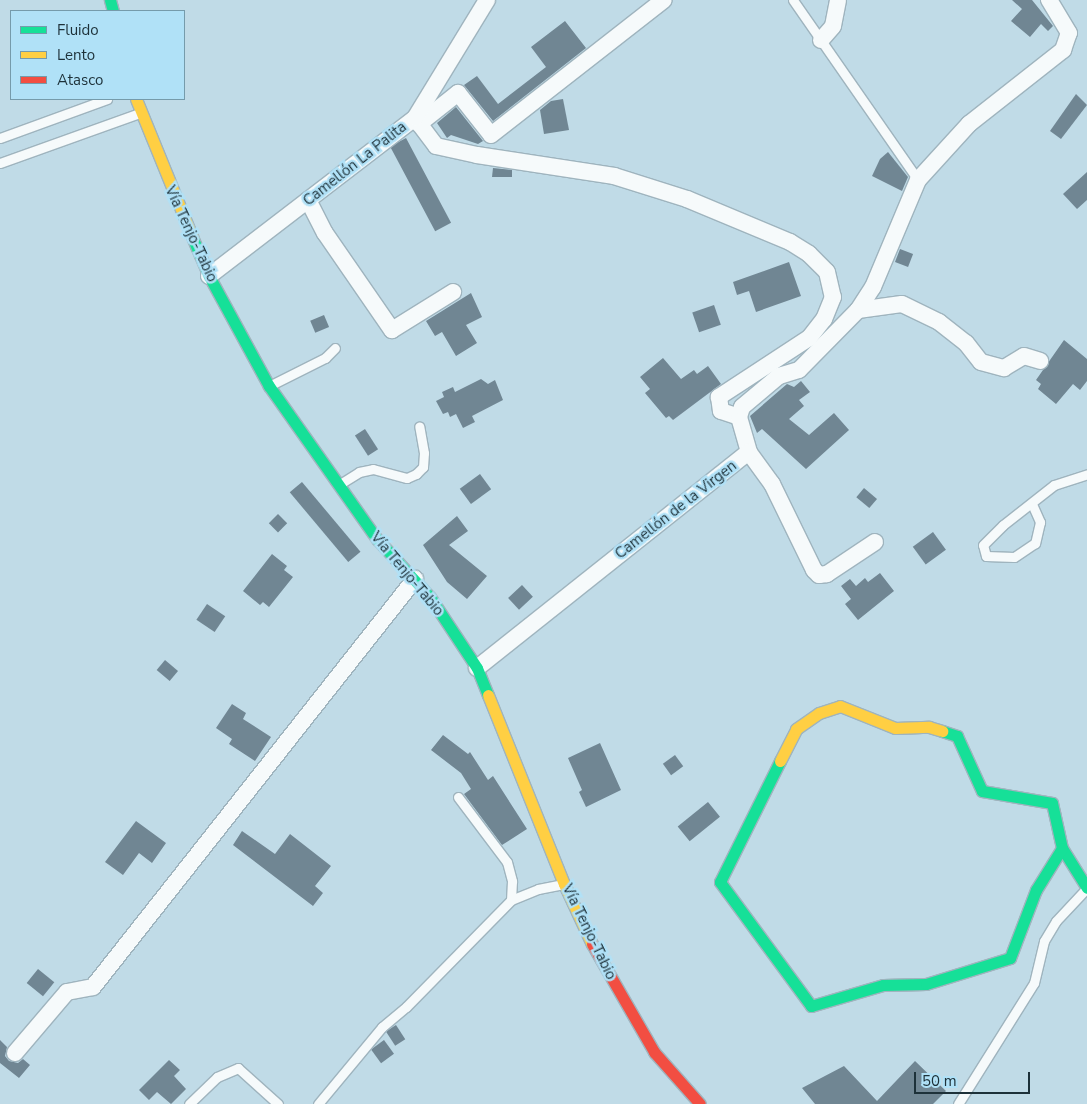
<!DOCTYPE html>
<meta charset="utf-8">
<style>
body{margin:0}
#map{position:relative;width:1087px;height:1104px;overflow:hidden;background:#c0dbe7;font-family:"Nunito Sans",sans-serif}
div>[style]{position:absolute}
[style*='--x']{left:calc(var(--x)*1px);top:calc(var(--y)*1px);width:calc(var(--w)*1px);rotate:calc(var(--a)*1deg)}
.building>*{inset:0;background:#708693;transform-origin:0 0}
.roads{filter:drop-shadow(1px 0 #9fb4be) drop-shadow(-1px 0 #9fb4be) drop-shadow(0 1px #9fb4be) drop-shadow(0 -1px #9fb4be)}
.lane>*{height:9px;margin:-4.5px;padding:0 4.5px;transform-origin:4.5px;border-radius:4.5px;background:#f6fafb}
.street>*{height:16px;margin:-8px;padding:0 8px;transform-origin:8px;border-radius:8px;background:#f6fafb}
.fast>*{height:11px;margin:-5.5px;padding:0 5.5px;transform-origin:5.5px;border-radius:5.5px;background:#16e098}
.slow>*{height:11px;margin:-5.5px;padding:0 5.5px;transform-origin:5.5px;border-radius:5.5px;background:#ffcf43}
.jam>*{height:11px;margin:-5.5px;padding:0 5.5px;transform-origin:5.5px;border-radius:5.5px;background:#f24e42}
span{translate:-50% -50%;white-space:nowrap;text-align:center;line-height:1.15;-webkit-text-stroke:5px #b0e1f7;paint-order:stroke}
.street-label{font-size:15px;color:#1d3139}
.legend{position:absolute;left:10px;top:10px;width:175px;height:90px;box-sizing:border-box;background:#b0e1f7;border:1px solid #759bab;margin:0;padding:6px 9px;list-style:none;font-size:15px;color:#1d3139}
.legend li{display:flex;align-items:center;gap:10px;height:25px}
.legend b{width:25px;border:1px solid #759bab}
.scale{position:absolute;left:914px;top:1072px;width:116px;height:22px;box-sizing:border-box;border:2px solid #1d3139;border-top:0;padding-left:6px;font-size:15px;line-height:18px;white-space:nowrap;color:#1d3139;-webkit-text-stroke:4px #b0e1f7;paint-order:stroke}
</style>
<div id="map">
<div class="building">
<div style="clip-path:polygon(1012px 0,1032px 0,1053px 26px,1048px 31px,1041px 24px,1030px 37px,1011px 21px,1022px 9px)"></div>
<div style="clip-path:polygon(565px 21px,586px 48px,493px 121px,464px 85px,477px 76px,498px 104px,546px 67px,531px 47px)"></div>
<div style="clip-path:polygon(1076px 94px,1087px 105px,1061px 139px,1050px 131px)"></div>
<div style="clip-path:polygon(563px 99px,569px 130px,544px 134px,540px 110px,551px 101px)"></div>
<div style="clip-path:polygon(456px 107px,483px 141px,478px 144px,451px 135px,447px 138px,437px 123px)"></div>
<div style="left:406px;top:138px;width:96px;height:18px;rotate:62deg"></div>
<div style="clip-path:polygon(888px 152px,908px 177px,902px 191px,872px 176px,880px 159px)"></div>
<div style="clip-path:polygon(493px 168px,512px 170px,512px 177px,492px 177px)"></div>
<div style="clip-path:polygon(1087px 172px,1087px 200px,1077px 209px,1063px 194px)"></div>
<div style="left:900px;top:249px;width:14px;height:14px;rotate:21deg"></div>
<div style="clip-path:polygon(789px 262px,801px 296px,756px 312px,749px 291px,737px 295px,733px 282px)"></div>
<div style="clip-path:polygon(471px 293px,482px 317px,466px 325px,477px 343px,456px 356px,442px 332px,435px 336px,426px 321px)"></div>
<div style="left:714px;top:305px;width:21px;height:23px;rotate:71deg"></div>
<div style="left:324px;top:315px;width:13px;height:15px;rotate:67deg"></div>
<div style="clip-path:polygon(1064px 340px,1087px 359px,1087px 381px,1080px 390px,1073px 384px,1056px 404px,1038px 389px,1041px 384px,1036px 380px)"></div>
<div style="clip-path:polygon(663px 358px,681px 379px,694px 370px,697px 374px,708px 366px,721px 384px,673px 420px,669px 416px,666px 418px,645px 393px,650px 389px,640px 377px)"></div>
<div style="clip-path:polygon(481px 379px,488px 384px,495px 380px,503px 400px,472px 416px,475px 422px,463px 428px,456px 414px,450px 417px,448px 412px,443px 414px,436px 401px,444px 397px,442px 392px,453px 387px,455px 392px)"></div>
<div style="clip-path:polygon(801px 381px,810px 392px,799px 400px,804px 406px,789px 419px,809px 435px,834px 413px,849px 430px,806px 469px,762px 429px,757px 433px,750px 416px,787px 384px,794px 387px)"></div>
<div style="left:365px;top:429px;width:24px;height:12px;rotate:57deg"></div>
<div style="left:480px;top:474px;width:19px;height:25px;rotate:54deg"></div>
<div style="left:302px;top:482px;width:91px;height:16px;rotate:50deg"></div>
<div style="left:864px;top:488px;width:17px;height:12px;rotate:40deg"></div>
<div style="left:278px;top:514px;width:13px;height:13px;rotate:45deg"></div>
<div style="clip-path:polygon(457px 516px,468px 531px,449px 545px,487px 576px,467px 599px,447px 582px,423px 545px)"></div>
<div style="left:933px;top:532px;width:22px;height:25px;rotate:54deg"></div>
<div style="clip-path:polygon(272px 554px,287px 566px,284px 570px,293px 577px,269px 607px,263px 602px,260px 605px,243px 591px)"></div>
<div style="clip-path:polygon(880px 573px,894px 591px,858px 620px,845px 604px,851px 599px,841px 586px,850px 579px,856px 586px,865px 578px,868px 582px)"></div>
<div style="left:522px;top:585px;width:16px;height:19px;rotate:47deg"></div>
<div style="left:207px;top:604px;width:22px;height:19px;rotate:34deg"></div>
<div style="left:165px;top:660px;width:17px;height:13px;rotate:40deg"></div>
<div style="clip-path:polygon(232px 704px,246px 713px,243px 719px,271px 737px,255px 761px,229px 744px,232px 739px,216px 728px)"></div>
<div style="clip-path:polygon(443px 735px,468px 754px,470px 752px,488px 780px,493px 776px,527px 829px,502px 845px,464px 794px,471px 789px,461px 773px,431px 750px)"></div>
<div style="clip-path:polygon(600px 743px,621px 790px,586px 807px,579px 792px,582px 790px,568px 758px)"></div>
<div style="left:675px;top:755px;width:14px;height:15px;rotate:54deg"></div>
<div style="left:708px;top:802px;width:19px;height:39px;rotate:51deg"></div>
<div style="clip-path:polygon(136px 821px,166px 843px,152px 863px,139px 853px,123px 875px,105px 862px)"></div>
<div style="clip-path:polygon(242px 831px,275px 854px,290px 834px,331px 866px,315px 886px,323px 893px,313px 906px,233px 845px)"></div>
<div style="left:38px;top:969px;width:21px;height:18px;rotate:39deg"></div>
<div style="left:396px;top:1025px;width:17px;height:12px;rotate:57deg"></div>
<div style="clip-path:polygon(0 1040px,7px 1047px,5px 1056px,9px 1061px,18px 1063px,23px 1059px,30px 1065px,19px 1078px,0 1063px)"></div>
<div style="left:384px;top:1040px;width:17px;height:16px;rotate:54deg"></div>
<div style="clip-path:polygon(169px 1060px,180px 1070px,174px 1076px,186px 1089px,171px 1104px,157px 1092px,149px 1100px,139px 1090px)"></div>
<div style="clip-path:polygon(915px 1061px,946px 1091px,933px 1104px,815px 1104px,802px 1088px,844px 1066px,877px 1101px)"></div>
</div>
<div class="roads">
<div class="lane">
<div style="--x:793;--y:0;--w:219;--a:55.2"></div>
<div style="--x:0;--y:138;--w:114;--a:-20"></div>
<div style="--x:0;--y:163;--w:149;--a:-19.7"></div>
<div style="--x:269;--y:386;--w:63;--a:-26.6"></div>
<div style="--x:325;--y:358;--w:14;--a:-45"></div>
<div style="--x:340;--y:484;--w:22;--a:-32"></div>
<div style="--x:359;--y:472;--w:14;--a:-12"></div>
<div style="--x:373;--y:469;--w:35;--a:15"></div>
<div style="--x:407;--y:478;--w:10;--a:-24"></div>
<div style="--x:416;--y:474;--w:10;--a:-45"></div>
<div style="--x:423;--y:467;--w:14;--a:-86"></div>
<div style="--x:424;--y:453;--w:27;--a:-100"></div>
<div style="--x:1032;--y:504;--w:20;--a:66"></div>
<div style="--x:1040;--y:522;--w:22;--a:103"></div>
<div style="--x:1035;--y:543;--w:25;--a:146"></div>
<div style="--x:1014;--y:557;--w:28;--a:-178"></div>
<div style="--x:986;--y:556;--w:11;--a:-105"></div>
<div style="--x:983;--y:545;--w:28;--a:-45"></div>
<div style="--x:1003;--y:525;--w:65;--a:-38.1"></div>
<div style="--x:1054;--y:485;--w:35;--a:-18"></div>
<div style="--x:458;--y:797;--w:81;--a:53"></div>
<div style="--x:507;--y:862;--w:20;--a:75"></div>
<div style="--x:512;--y:881;--w:19;--a:93"></div>
<div style="--x:189;--y:1104;--w:39;--a:-44"></div>
<div style="--x:217;--y:1077;--w:23;--a:-23"></div>
<div style="--x:238;--y:1068;--w:54;--a:42"></div>
<div style="--x:318;--y:1104;--w:100;--a:-50.3"></div>
<div style="--x:382;--y:1027;--w:31;--a:-40"></div>
<div style="--x:406;--y:1007;--w:150;--a:-45.5"></div>
<div style="--x:511;--y:900;--w:29;--a:-22"></div>
<div style="--x:538;--y:889;--w:26;--a:-11"></div>
<div style="--x:958;--y:1104;--w:143;--a:-57.9"></div>
<div style="--x:1034;--y:983;--w:43;--a:-76.6"></div>
<div style="--x:1044;--y:941;--w:23;--a:-59"></div>
<div style="--x:1056;--y:921;--w:45;--a:-46.8"></div>
</div>
<div class="street">
<div style="--x:821;--y:40;--w:18;--a:-49"></div>
<div style="--x:833;--y:26;--w:26;--a:-79"></div>
<div style="--x:415;--y:118;--w:35;--a:53"></div>
<div style="--x:436;--y:146;--w:42;--a:12.4"></div>
<div style="--x:477;--y:155;--w:139;--a:8.7"></div>
<div style="--x:614;--y:176;--w:77;--a:17.5"></div>
<div style="--x:687;--y:199;--w:112;--a:22.7"></div>
<div style="--x:790;--y:242;--w:22;--a:32"></div>
<div style="--x:809;--y:254;--w:25;--a:45"></div>
<div style="--x:827;--y:272;--w:26;--a:77"></div>
<div style="--x:833;--y:297;--w:24;--a:112"></div>
<div style="--x:824;--y:319;--w:24;--a:128"></div>
<div style="--x:809;--y:338;--w:108;--a:146.8"></div>
<div style="--x:719;--y:397;--w:14;--a:82"></div>
<div style="--x:721;--y:411;--w:19;--a:18"></div>
<div style="--x:419;--y:124;--w:50;--a:-38.5"></div>
<div style="--x:458;--y:93;--w:53;--a:51.8"></div>
<div style="--x:491;--y:135;--w:219;--a:-38"></div>
<div style="--x:308;--y:200;--w:37;--a:63"></div>
<div style="--x:325;--y:233;--w:118;--a:55.4"></div>
<div style="--x:392;--y:330;--w:72;--a:-31.9"></div>
<div style="--x:209;--y:276;--w:260;--a:-37.5"></div>
<div style="--x:415;--y:118;--w:138;--a:-58.6"></div>
<div style="--x:858;--y:310;--w:44;--a:-7.8"></div>
<div style="--x:902;--y:304;--w:41;--a:25.9"></div>
<div style="--x:939;--y:322;--w:34;--a:38"></div>
<div style="--x:966;--y:343;--w:24;--a:52"></div>
<div style="--x:981;--y:362;--w:24;--a:15"></div>
<div style="--x:1004;--y:368;--w:23;--a:-31"></div>
<div style="--x:1024;--y:356;--w:17;--a:17"></div>
<div style="--x:875;--y:542;--w:58;--a:146.3"></div>
<div style="--x:827;--y:574;--w:8;--a:173"></div>
<div style="--x:819;--y:575;--w:7;--a:-135"></div>
<div style="--x:814;--y:570;--w:96;--a:-116"></div>
<div style="--x:772;--y:484;--w:39;--a:-126"></div>
<div style="--x:749;--y:452;--w:36;--a:-106"></div>
<div style="--x:739;--y:417;--w:10;--a:-73"></div>
<div style="--x:742;--y:407;--w:48;--a:-40"></div>
<div style="--x:779;--y:376;--w:21;--a:-17"></div>
<div style="--x:799;--y:370;--w:84;--a:-45.5"></div>
<div style="--x:858;--y:310;--w:27;--a:-57"></div>
<div style="--x:873;--y:287;--w:116;--a:-67.2"></div>
<div style="--x:918;--y:180;--w:76;--a:-47.7"></div>
<div style="--x:969;--y:124;--w:120;--a:-38.2"></div>
<div style="--x:1063;--y:50;--w:18;--a:-71"></div>
<div style="--x:1069;--y:33;--w:39;--a:-121"></div>
<div style="--x:477;--y:668;--w:347;--a:-38.5"></div>
<div style="--x:15;--y:1053;--w:80;--a:-49.6"></div>
<div style="--x:67;--y:992;--w:26;--a:-11"></div>
<div style="--x:93;--y:987;--w:520;--a:-51.72"></div>
</div>
<div class="fast">
<div style="--x:110;--y:0;--w:11;--a:75"></div>
<div style="--x:193;--y:239;--w:40;--a:66.6"></div>
<div style="--x:209;--y:276;--w:125;--a:61.4"></div>
<div style="--x:269;--y:386;--w:187;--a:54.8"></div>
<div style="--x:377;--y:539;--w:79;--a:47.6"></div>
<div style="--x:430;--y:597;--w:85;--a:56.5"></div>
<div style="--x:477;--y:668;--w:29;--a:68"></div>
<div style="--x:942;--y:731;--w:16;--a:18"></div>
<div style="--x:957;--y:736;--w:60;--a:65.6"></div>
<div style="--x:982;--y:791;--w:71;--a:9.7"></div>
<div style="--x:1052;--y:803;--w:46;--a:77.5"></div>
<div style="--x:1062;--y:848;--w:47;--a:58"></div>
<div style="--x:780;--y:761;--w:135;--a:116.4"></div>
<div style="--x:720;--y:882;--w:154;--a:53.7"></div>
<div style="--x:811;--y:1006;--w:75;--a:-16.3"></div>
<div style="--x:883;--y:985;--w:43;--a:-1.3"></div>
<div style="--x:926;--y:984;--w:88;--a:-17.2"></div>
<div style="--x:1010;--y:958;--w:73;--a:-69.1"></div>
<div style="--x:1036;--y:890;--w:49;--a:-58.2"></div>
</div>
<div class="slow">
<div style="--x:136;--y:99;--w:151;--a:67.8"></div>
<div style="--x:488;--y:695;--w:204;--a:68.1"></div>
<div style="--x:564;--y:884;--w:66;--a:65"></div>
<div style="--x:780;--y:761;--w:36;--a:-63"></div>
<div style="--x:796;--y:729;--w:28;--a:-35"></div>
<div style="--x:819;--y:713;--w:22;--a:-18"></div>
<div style="--x:840;--y:706;--w:59;--a:21.8"></div>
<div style="--x:895;--y:728;--w:34;--a:-2"></div>
<div style="--x:929;--y:727;--w:14;--a:17"></div>
</div>
<div class="jam">
<div style="--x:592;--y:944;--w:125;--a:60.1"></div>
<div style="--x:654;--y:1052;--w:69;--a:48.5"></div>
</div>
</div>
<div class="street-label">
<span style="left:355px;top:164px;rotate:-38deg">Camellón La Palita</span>
<span style="left:191px;top:234px;rotate:65deg">Vía Tenjo-Tabio</span>
<span style="left:676px;top:510px;rotate:-38deg">Camellón de la Virgen</span>
<span style="left:407px;top:574px;rotate:50deg">Vía Tenjo-Tabio</span>
<span style="left:589px;top:932px;rotate:64deg">Vía Tenjo-Tabio</span>
</div>
<ul class="legend">
<li><b style="height:6px;background:#16e098"></b>Fluido</li>
<li><b style="height:6px;background:#ffcf43"></b>Lento</li>
<li><b style="height:6px;background:#f24e42"></b>Atasco</li>
</ul>
<div class="scale">50 m</div>
</div>
